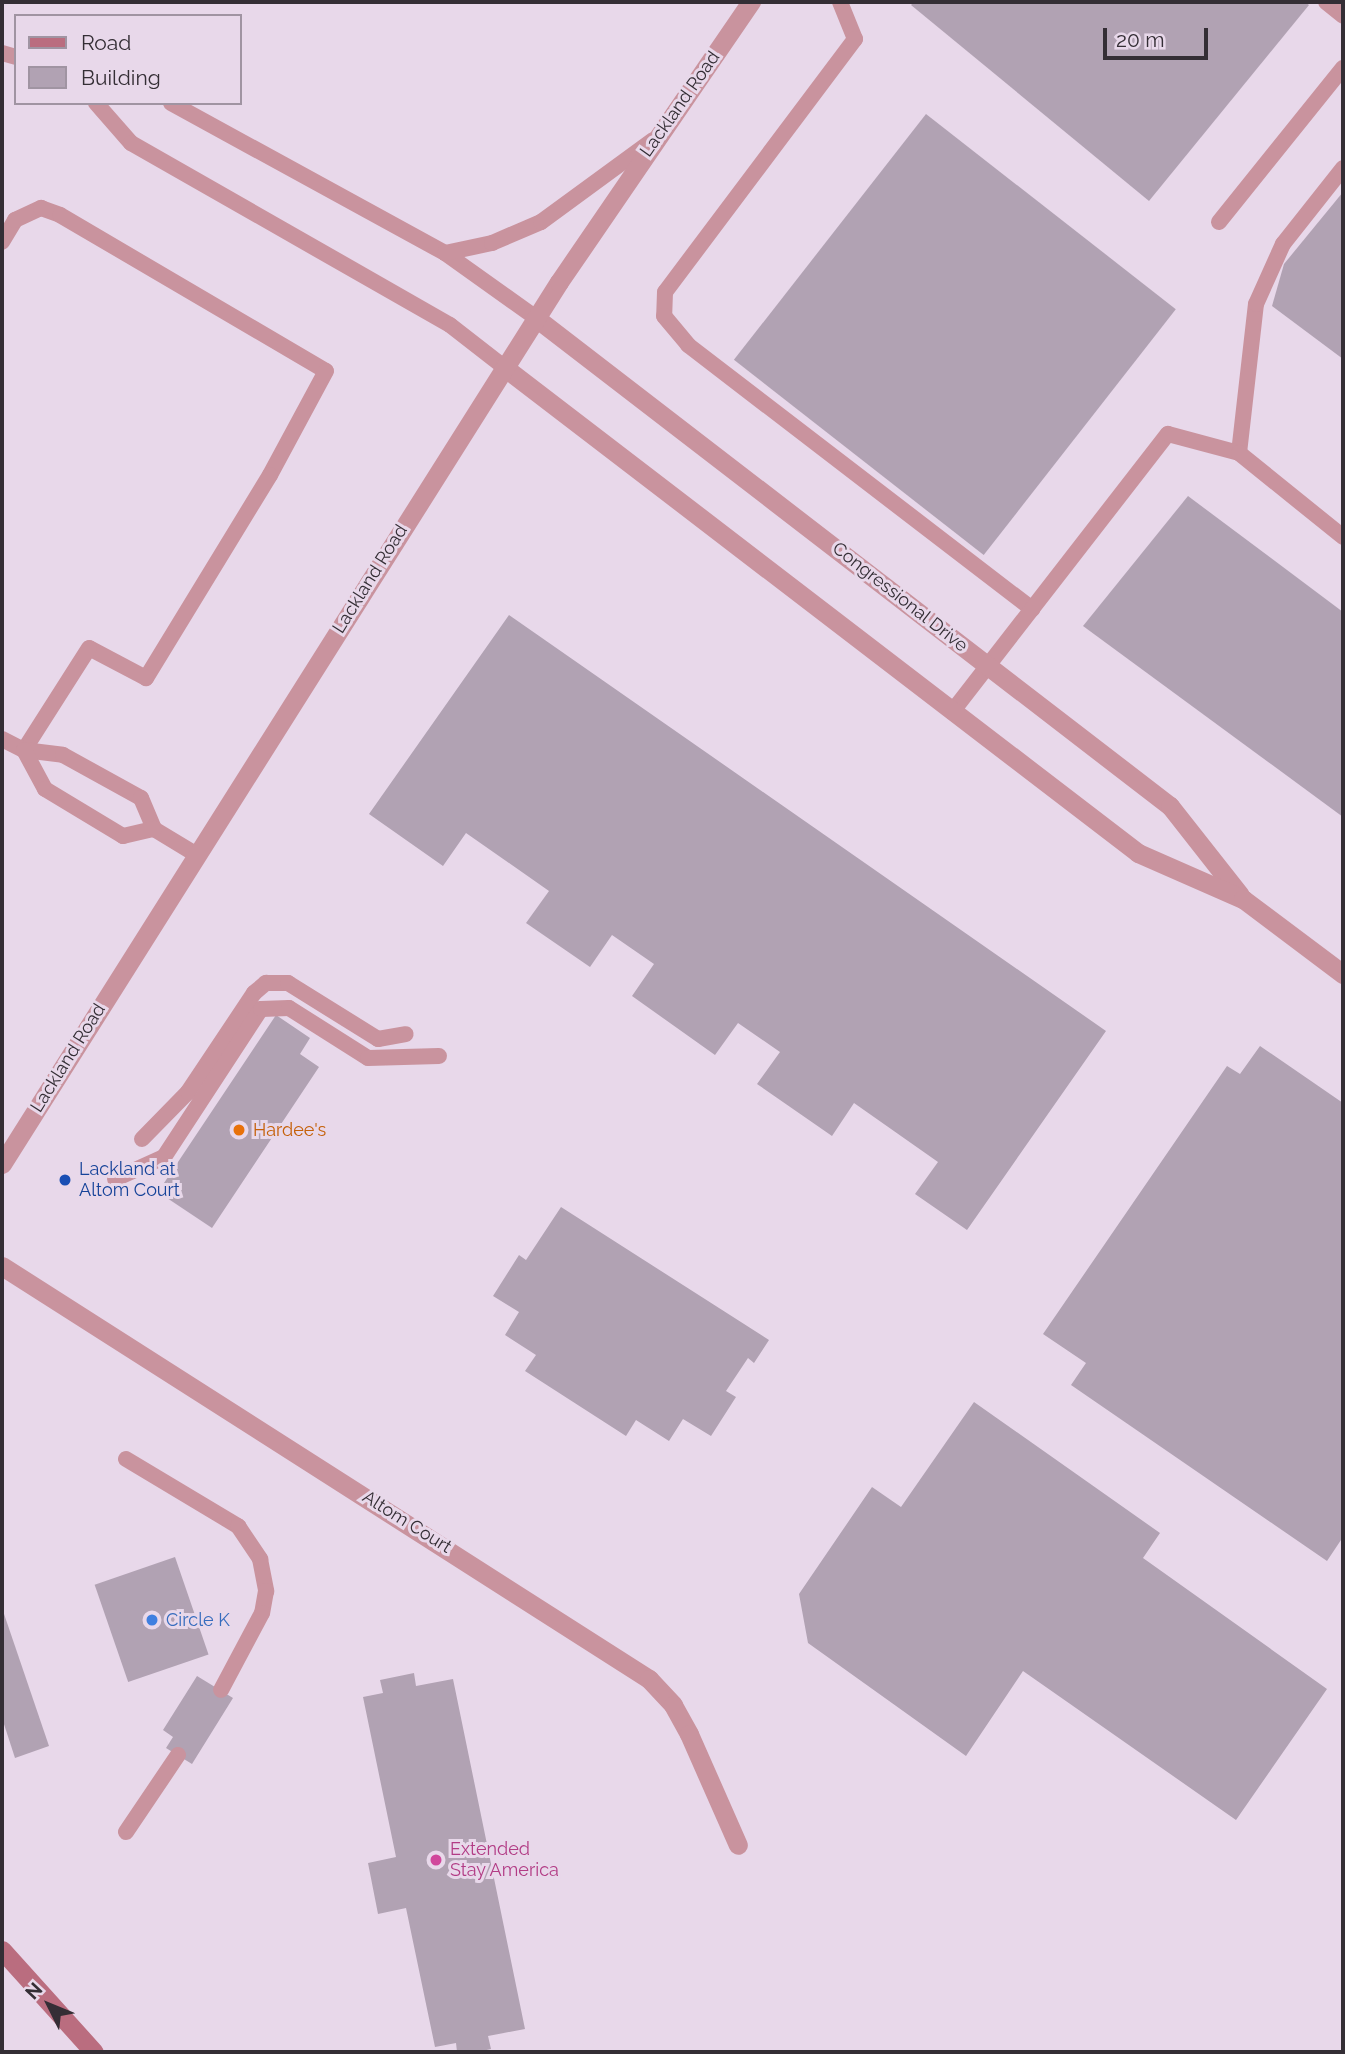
<!DOCTYPE html>
<style>
body{margin:0}
#map{position:relative;width:1345px;height:2054px;overflow:hidden;background:#e8d8ea;font-family:Raleway,sans-serif}
div>[style]{position:absolute}
[style*='--x']{left:calc(var(--x)*1px);top:calc(var(--y)*1px);width:calc(var(--w)*1px);rotate:calc(var(--a)*1deg)}
.building>*{inset:0;background:#b1a2b3;transform-origin:0 0}
.service>*{height:16px;margin:-8px;padding:0 8px;transform-origin:8px;border-radius:8px;background:#c9939e}
.minor>*{height:19px;margin:-9.5px;padding:0 9.5px;transform-origin:9.5px;border-radius:9.5px;background:#c9939e}
.tertiary>*{height:19px;margin:-9.5px;padding:0 9.5px;transform-origin:9.5px;border-radius:9.5px;background:#c9939e}
.secondary>*{height:19px;margin:-9.5px;padding:0 9.5px;transform-origin:9.5px;border-radius:9.5px;background:#ba6d7f}
.dots>*{width:19px;height:19px;translate:-50% -50%;box-sizing:border-box;border:4px solid #e8d8ea;border-radius:50%}
span{translate:-50% -50%;white-space:nowrap;text-align:center;line-height:1.15;-webkit-text-stroke:6px #e8d8ea;paint-order:stroke}
.street-label{font-size:18px;color:#342e35}
.food-label{font-size:18px;color:#c56008}
.left{translate:0 -50%;text-align:left}
.transit-label{font-size:18px;color:#164399}
.shop-label{font-size:18px;color:#366cbe}
.hotel-label{font-size:18px;color:#b23c85}
.frame{position:absolute;inset:0;border:4px solid #342e35;pointer-events:none}
.legend{position:absolute;left:14px;top:14px;width:228px;height:91px;box-sizing:border-box;background:#e8d8ea;border:2px solid #a094a2;margin:0;padding:9px 12px;list-style:none;font-size:21px;color:#342e35}
.legend li{display:flex;align-items:center;gap:14px;height:35px}
.legend b{width:35px;border:2px solid #a094a2}
.north{position:absolute;left:14px;top:1970px;width:70px;height:70px;-webkit-text-stroke:5px #e8d8ea;paint-order:stroke;rotate:313deg;font-size:19px;font-weight:700;line-height:28px;text-align:center;color:#342e35}
.north::after{content:'';display:block;margin:auto;width:24px;height:32px;background:#342e35;clip-path:polygon(50% 0,100% 100%,50% 72%,0 100%)}
.scale{position:absolute;left:1103px;top:28px;width:105px;height:32px;box-sizing:border-box;border:4px solid #342e35;border-top:0;padding-left:9px;font-size:21px;line-height:24px;white-space:nowrap;color:#342e35;-webkit-text-stroke:5px #e8d8ea;paint-order:stroke}
</style>
<div id="map">
<div class="building">
<div style="clip-path:polygon(914px 2px,1305px 2px,1309px 5px,1149px 201px,911px 5px)"></div>
<div style="left:926px;top:114px;width:317px;height:312px;rotate:38deg"></div>
<div style="clip-path:polygon(1343px 192px,1343px 359px,1272px 306px,1284px 264px)"></div>
<div style="clip-path:polygon(1188px 496px,1343px 612px,1343px 817px,1083px 626px)"></div>
<div style="clip-path:polygon(509px 615px,1106px 1031px,967px 1230px,915px 1194px,938px 1162px,854px 1103px,832px 1136px,757px 1084px,780px 1052px,738px 1023px,715px 1055px,632px 996px,654px 964px,612px 935px,590px 967px,526px 923px,549px 891px,466px 833px,443px 866px,369px 814px)"></div>
<div style="clip-path:polygon(276px 1015px,310px 1038px,300px 1054px,319px 1067px,212px 1228px,158px 1192px)"></div>
<div style="clip-path:polygon(1260px 1046px,1343px 1103px,1343px 1537px,1327px 1561px,1071px 1385px,1086px 1363px,1043px 1334px,1227px 1066px,1240px 1074px)"></div>
<div style="clip-path:polygon(561px 1207px,769px 1340px,754px 1363px,748px 1358px,726px 1391px,736px 1397px,711px 1436px,683px 1419px,669px 1441px,636px 1420px,626px 1436px,525px 1371px,536px 1355px,505px 1335px,519px 1312px,493px 1296px,519px 1255px,526px 1260px)"></div>
<div style="clip-path:polygon(974px 1402px,1160px 1533px,1143px 1558px,1327px 1689px,1236px 1820px,1023px 1671px,966px 1756px,808px 1643px,799px 1594px,872px 1487px,901px 1507px)"></div>
<div style="left:175px;top:1557px;width:103px;height:85px;rotate:71deg"></div>
<div style="clip-path:polygon(2px 1608px,49px 1746px,15px 1758px,2px 1718px)"></div>
<div style="clip-path:polygon(414px 1673px,416px 1686px,453px 1679px,525px 2029px,488px 2036px,491px 2049px,478px 2052px,457px 2052px,456px 2043px,435px 2047px,406px 1908px,378px 1914px,368px 1863px,396px 1857px,363px 1697px,383px 1693px,380px 1680px)"></div>
<div style="clip-path:polygon(197px 1676px,233px 1698px,192px 1764px,166px 1748px,173px 1737px,163px 1730px)"></div>
</div>
<div class="service">
<div style="--x:840;--y:2;--w:40;--a:68"></div>
<div style="--x:855;--y:39;--w:316;--a:126.9"></div>
<div style="--x:665;--y:292;--w:24;--a:92"></div>
<div style="--x:664;--y:316;--w:38;--a:50"></div>
<div style="--x:688;--y:345;--w:434;--a:37.5"></div>
<div style="--x:1326;--y:2;--w:22;--a:39"></div>
<div style="--x:2;--y:53;--w:15;--a:16"></div>
<div style="--x:96;--y:103;--w:53;--a:48.8"></div>
<div style="--x:131;--y:143;--w:367;--a:29.7"></div>
<div style="--x:450;--y:325;--w:68;--a:37.9"></div>
<div style="--x:171;--y:103;--w:312;--a:28.7"></div>
<div style="--x:445;--y:253;--w:112;--a:35.5"></div>
<div style="--x:1219;--y:222;--w:198;--a:-51.2"></div>
<div style="--x:2;--y:242;--w:26;--a:-59"></div>
<div style="--x:15;--y:220;--w:29;--a:-25"></div>
<div style="--x:41;--y:208;--w:20;--a:20"></div>
<div style="--x:60;--y:215;--w:308;--a:30.4"></div>
<div style="--x:326;--y:371;--w:118;--a:118.3"></div>
<div style="--x:270;--y:475;--w:238;--a:121.4"></div>
<div style="--x:146;--y:678;--w:64;--a:-152.2"></div>
<div style="--x:89;--y:648;--w:121;--a:122.5"></div>
<div style="--x:445;--y:253;--w:48;--a:-12"></div>
<div style="--x:492;--y:243;--w:53;--a:-23.2"></div>
<div style="--x:541;--y:222;--w:139;--a:-36.2"></div>
<div style="--x:1239;--y:453;--w:150;--a:-83.5"></div>
<div style="--x:1256;--y:304;--w:66;--a:-65.8"></div>
<div style="--x:1283;--y:244;--w:97;--a:-51.7"></div>
<div style="--x:952;--y:712;--w:352;--a:-52.2"></div>
<div style="--x:1168;--y:434;--w:73;--a:15"></div>
<div style="--x:1239;--y:453;--w:134;--a:38.9"></div>
<div style="--x:2;--y:739;--w:25;--a:27"></div>
<div style="--x:24;--y:750;--w:39;--a:7"></div>
<div style="--x:63;--y:755;--w:89;--a:28.9"></div>
<div style="--x:141;--y:798;--w:34;--a:67"></div>
<div style="--x:154;--y:829;--w:50;--a:31.2"></div>
<div style="--x:24;--y:750;--w:44;--a:61.7"></div>
<div style="--x:45;--y:789;--w:91;--a:31.1"></div>
<div style="--x:123;--y:836;--w:32;--a:-13"></div>
<div style="--x:142;--y:1139;--w:66;--a:-45.6"></div>
<div style="--x:188;--y:1092;--w:119;--a:-56.3"></div>
<div style="--x:254;--y:993;--w:16;--a:-40"></div>
<div style="--x:266;--y:983;--w:22;--a:0"></div>
<div style="--x:288;--y:983;--w:106;--a:31.9"></div>
<div style="--x:378;--y:1039;--w:28;--a:-10"></div>
<div style="--x:115;--y:1179;--w:54;--a:-24.2"></div>
<div style="--x:164;--y:1157;--w:177;--a:-56.8"></div>
<div style="--x:261;--y:1009;--w:28;--a:-2"></div>
<div style="--x:289;--y:1008;--w:93;--a:32.3"></div>
<div style="--x:368;--y:1058;--w:71;--a:-1.6"></div>
<div style="--x:126;--y:1459;--w:131;--a:30.9"></div>
<div style="--x:238;--y:1526;--w:40;--a:56"></div>
<div style="--x:260;--y:1559;--w:33;--a:79"></div>
<div style="--x:266;--y:1591;--w:22;--a:100"></div>
<div style="--x:262;--y:1613;--w:87;--a:118"></div>
<div style="--x:126;--y:1832;--w:93;--a:-56"></div>
</div>
<div class="minor">
<div style="--x:536;--y:318;--w:800;--a:37.59"></div>
<div style="--x:1170;--y:806;--w:113;--a:51.8"></div>
<div style="--x:504;--y:367;--w:799;--a:37.47"></div>
<div style="--x:1138;--y:853;--w:115;--a:23.7"></div>
<div style="--x:1243;--y:899;--w:125;--a:36.9"></div>
<div style="--x:2;--y:1266;--w:768;--a:32.55"></div>
<div style="--x:649;--y:1679;--w:35;--a:47"></div>
<div style="--x:673;--y:1705;--w:33;--a:61"></div>
<div style="--x:689;--y:1734;--w:121;--a:66.2"></div>
</div>
<div class="tertiary">
<div style="--x:2;--y:1164;--w:1043;--a:-57.73"></div>
<div style="--x:559;--y:282;--w:340;--a:-55.6"></div>
</div>
<div class="secondary">
<div style="--x:2;--y:1950;--w:137;--a:48"></div>
</div>
<div class="dots">
<div style="left:239px;top:1130px;background:#e8710a"></div>
<div style="left:65px;top:1180px;background:#1a4fb4"></div>
<div style="left:152px;top:1620px;background:#3f7fe0"></div>
<div style="left:436px;top:1860px;background:#d1479c"></div>
</div>
<div class="street-label">
<span style="left:680px;top:104px;rotate:-55deg">Lackland Road</span>
<span style="left:370px;top:579px;rotate:-58deg">Lackland Road</span>
<span style="left:900px;top:597px;rotate:38deg">Congressional Drive</span>
<span style="left:68px;top:1058px;rotate:-58deg">Lackland Road</span>
<span style="left:407px;top:1522px;rotate:32deg">Altom Court</span>
</div>
<div class="food-label">
<span class="left" style="left:253px;top:1130px">Hardee's</span>
</div>
<div class="transit-label">
<span class="left" style="left:79px;top:1180px">Lackland at<br>Altom Court</span>
</div>
<div class="shop-label">
<span class="left" style="left:166px;top:1620px">Circle K</span>
</div>
<div class="hotel-label">
<span class="left" style="left:450px;top:1860px">Extended<br>Stay America</span>
</div>
<div class="frame"></div>
<ul class="legend">
<li><b style="height:9px;background:#ba6d7f"></b>Road</li>
<li><b style="height:19px;background:#b1a2b3"></b>Building</li>
</ul>
<div class="north">N</div>
<div class="scale">20 m</div>
</div>
